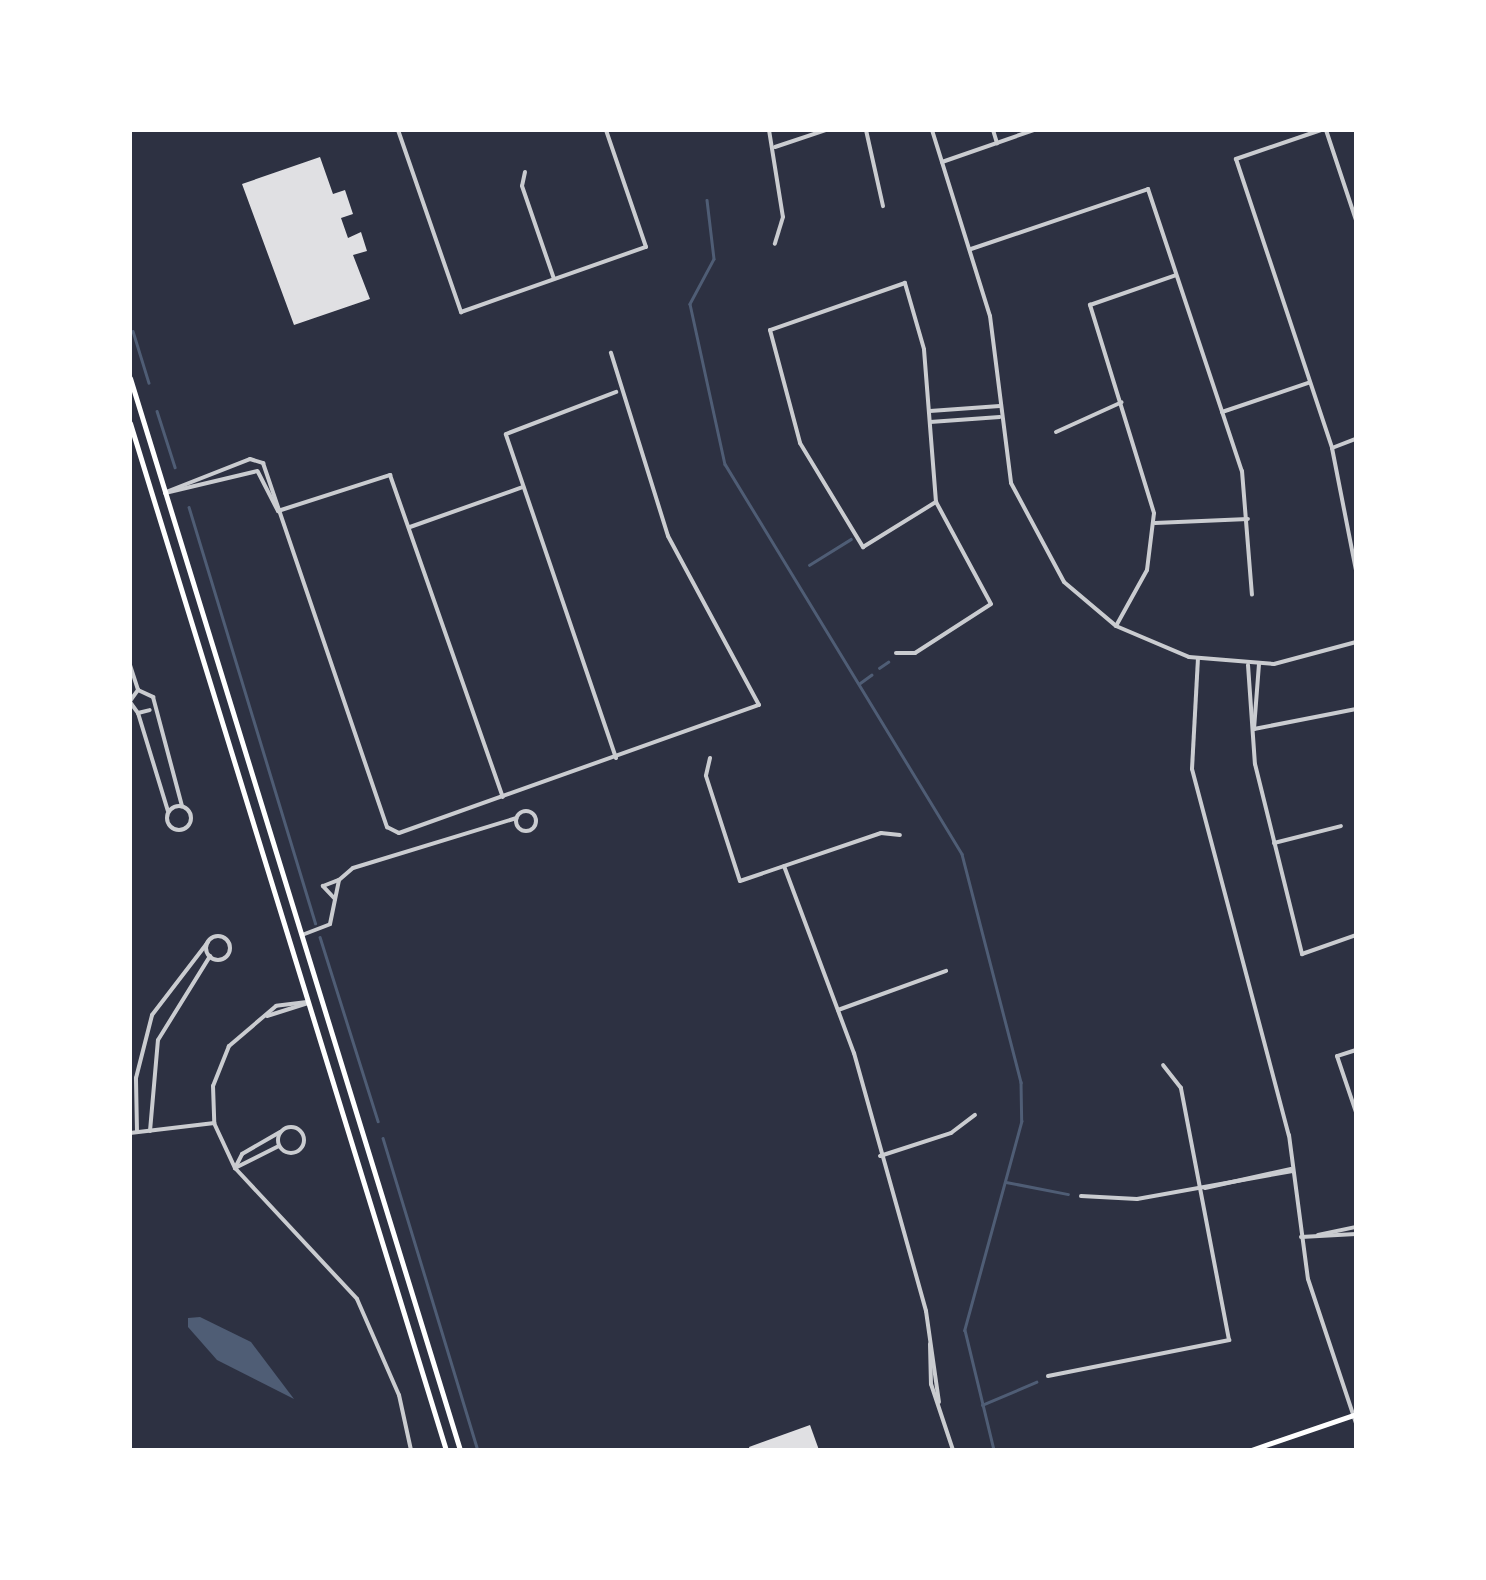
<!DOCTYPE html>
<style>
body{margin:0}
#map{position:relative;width:1486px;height:1580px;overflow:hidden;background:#2d3142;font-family:"Exo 2",sans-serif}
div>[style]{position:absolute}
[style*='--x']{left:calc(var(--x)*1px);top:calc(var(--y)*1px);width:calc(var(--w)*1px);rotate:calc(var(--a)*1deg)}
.water>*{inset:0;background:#4f5d75}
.stream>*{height:2.5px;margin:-1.25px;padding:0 1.25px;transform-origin:1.25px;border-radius:1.25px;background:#4f5d75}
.building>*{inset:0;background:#e0e0e3}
.minor>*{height:4px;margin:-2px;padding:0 2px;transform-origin:2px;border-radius:2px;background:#caccd0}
.minor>.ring{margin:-2px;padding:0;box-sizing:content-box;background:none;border:4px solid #caccd0;border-radius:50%}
.primary>*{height:5px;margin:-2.5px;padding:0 2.5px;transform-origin:2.5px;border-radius:2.5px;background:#fff}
span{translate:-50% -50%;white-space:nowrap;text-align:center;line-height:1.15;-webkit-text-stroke:9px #fff;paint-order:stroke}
.frame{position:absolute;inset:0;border:132px solid #fff;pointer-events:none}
</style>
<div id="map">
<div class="water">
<div style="clip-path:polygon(200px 1317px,251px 1342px,294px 1399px,217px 1360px,188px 1327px,188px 1318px)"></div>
</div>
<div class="stream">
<div style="--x:707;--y:200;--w:59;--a:83.2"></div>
<div style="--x:714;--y:259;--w:51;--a:118.1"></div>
<div style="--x:690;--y:304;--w:164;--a:77.7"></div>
<div style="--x:725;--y:464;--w:456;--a:58.7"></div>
<div style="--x:962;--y:854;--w:236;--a:75.5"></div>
<div style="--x:1021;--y:1082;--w:39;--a:89"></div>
<div style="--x:1022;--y:1121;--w:217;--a:105.3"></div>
<div style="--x:965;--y:1330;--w:123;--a:76.4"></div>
<div style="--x:133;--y:331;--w:54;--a:72.9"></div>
<div style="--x:157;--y:411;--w:59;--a:72.2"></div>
<div style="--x:189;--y:507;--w:435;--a:73.1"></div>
<div style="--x:809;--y:565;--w:49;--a:-31.8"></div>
<div style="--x:879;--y:668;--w:11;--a:-34"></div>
<div style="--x:860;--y:683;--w:14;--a:-36"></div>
<div style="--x:320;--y:937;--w:193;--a:72.5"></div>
<div style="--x:383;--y:1138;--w:326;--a:73.1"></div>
<div style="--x:1006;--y:1182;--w:63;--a:11"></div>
<div style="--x:982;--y:1405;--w:59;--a:-23.1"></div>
</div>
<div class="building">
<div style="clip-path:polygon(320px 157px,333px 194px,345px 190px,353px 214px,341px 218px,348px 238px,361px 232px,367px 251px,353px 255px,370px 299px,294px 325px,242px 184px)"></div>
<div style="clip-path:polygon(810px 1425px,819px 1450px,750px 1450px,749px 1447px)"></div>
</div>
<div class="minor">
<div style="--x:398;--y:130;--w:193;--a:70.9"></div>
<div style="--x:461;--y:312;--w:196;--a:-19.4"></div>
<div style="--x:646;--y:247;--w:124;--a:-108.9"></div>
<div style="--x:769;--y:130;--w:88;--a:80.9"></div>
<div style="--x:783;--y:217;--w:28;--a:107"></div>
<div style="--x:866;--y:130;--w:78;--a:77.4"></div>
<div style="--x:932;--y:130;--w:195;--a:72.7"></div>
<div style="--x:990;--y:316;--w:168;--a:82.8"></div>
<div style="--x:1011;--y:483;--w:112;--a:61.8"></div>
<div style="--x:1064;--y:582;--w:68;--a:40.2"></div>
<div style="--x:1116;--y:626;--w:79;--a:23"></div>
<div style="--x:1189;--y:657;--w:85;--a:4.7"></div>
<div style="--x:1274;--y:664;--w:85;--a:-15"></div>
<div style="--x:993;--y:130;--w:14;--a:73"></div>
<div style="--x:1321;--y:130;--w:90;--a:161.2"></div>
<div style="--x:1236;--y:159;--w:305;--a:71.6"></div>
<div style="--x:1332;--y:448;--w:124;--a:78.9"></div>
<div style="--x:1326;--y:130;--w:95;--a:71.6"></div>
<div style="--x:775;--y:147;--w:54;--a:-18.4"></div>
<div style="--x:942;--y:162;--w:97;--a:-19.2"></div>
<div style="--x:525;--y:172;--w:14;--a:102"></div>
<div style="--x:522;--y:186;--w:98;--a:71"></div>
<div style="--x:971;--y:249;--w:187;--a:-18.7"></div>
<div style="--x:1148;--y:189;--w:297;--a:71.6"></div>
<div style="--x:1242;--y:471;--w:124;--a:85.4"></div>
<div style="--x:930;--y:411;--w:70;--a:-4.1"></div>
<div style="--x:1222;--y:412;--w:91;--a:-18.6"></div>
<div style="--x:930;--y:422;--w:70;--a:-4.1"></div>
<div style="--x:1056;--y:432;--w:72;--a:-24.4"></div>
<div style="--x:1332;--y:448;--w:26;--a:-21"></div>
<div style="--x:263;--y:463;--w:385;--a:71.2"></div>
<div style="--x:387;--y:827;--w:13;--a:27"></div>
<div style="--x:399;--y:833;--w:382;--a:-19.6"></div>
<div style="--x:759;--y:705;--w:192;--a:-118.3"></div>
<div style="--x:668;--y:536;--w:192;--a:-107.3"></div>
<div style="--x:258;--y:472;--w:44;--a:62.9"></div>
<div style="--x:166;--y:492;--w:90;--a:-21.4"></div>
<div style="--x:250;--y:459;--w:14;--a:17"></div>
<div style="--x:165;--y:493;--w:95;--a:-13.4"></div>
<div style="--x:278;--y:511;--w:118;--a:-17.8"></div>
<div style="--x:390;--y:475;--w:341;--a:70.7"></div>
<div style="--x:1155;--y:523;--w:93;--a:-2.5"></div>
<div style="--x:410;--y:527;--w:120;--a:-19.5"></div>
<div style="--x:1116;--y:626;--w:64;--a:-61"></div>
<div style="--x:1147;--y:570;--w:57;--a:-83"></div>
<div style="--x:1154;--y:513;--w:218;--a:-107.1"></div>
<div style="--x:1090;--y:305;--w:91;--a:-19.2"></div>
<div style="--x:896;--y:653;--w:19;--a:0"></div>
<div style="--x:915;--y:653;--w:90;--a:-32.8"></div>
<div style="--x:991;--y:604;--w:116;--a:-118.3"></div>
<div style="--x:936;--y:502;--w:153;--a:-94.5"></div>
<div style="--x:924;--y:349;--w:69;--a:-106.1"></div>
<div style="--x:905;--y:283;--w:143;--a:160.8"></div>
<div style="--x:770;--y:330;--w:117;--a:75.1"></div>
<div style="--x:800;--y:443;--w:122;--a:58.8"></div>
<div style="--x:863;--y:547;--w:86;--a:-31.7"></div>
<div style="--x:1198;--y:658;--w:111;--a:93.1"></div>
<div style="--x:1192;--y:769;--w:379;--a:75.2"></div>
<div style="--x:1289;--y:1135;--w:145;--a:82.5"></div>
<div style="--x:1308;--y:1279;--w:152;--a:71.6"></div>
<div style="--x:130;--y:665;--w:25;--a:72"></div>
<div style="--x:1248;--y:665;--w:99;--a:86"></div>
<div style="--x:1255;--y:764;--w:196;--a:76.1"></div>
<div style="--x:1302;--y:954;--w:57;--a:-19.4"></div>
<div style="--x:130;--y:701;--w:14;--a:-54"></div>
<div style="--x:138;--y:690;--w:17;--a:25"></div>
<div style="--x:153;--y:697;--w:113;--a:75.1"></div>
<div style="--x:130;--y:702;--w:14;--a:54"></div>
<div style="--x:138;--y:713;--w:12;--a:-14"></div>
<div style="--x:138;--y:713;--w:102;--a:73"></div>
<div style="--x:1254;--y:729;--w:104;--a:-11.1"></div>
<div style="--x:1254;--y:729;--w:65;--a:-85.6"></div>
<div style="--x:616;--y:758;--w:342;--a:-108.8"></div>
<div style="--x:506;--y:434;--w:118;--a:-20.9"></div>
<div style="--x:710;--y:758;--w:18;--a:103"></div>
<div style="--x:706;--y:776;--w:110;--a:72.1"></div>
<div style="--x:740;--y:881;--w:149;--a:-18.8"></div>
<div style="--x:881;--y:833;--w:19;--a:6"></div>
<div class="ring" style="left:167px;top:806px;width:20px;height:20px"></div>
<div class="ring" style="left:516px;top:811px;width:16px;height:16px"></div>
<div style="--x:1274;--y:843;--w:69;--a:-14.2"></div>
<div style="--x:784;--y:866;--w:200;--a:69.5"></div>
<div style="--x:854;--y:1053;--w:268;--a:74.4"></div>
<div style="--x:926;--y:1311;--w:92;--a:81.9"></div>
<div style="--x:335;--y:899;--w:18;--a:-133"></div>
<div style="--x:323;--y:886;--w:17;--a:-21"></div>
<div style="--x:302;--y:935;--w:30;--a:-21"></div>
<div style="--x:330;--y:924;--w:45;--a:-78.4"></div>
<div style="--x:339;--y:880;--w:18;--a:-41"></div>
<div style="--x:353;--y:868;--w:171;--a:-17"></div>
<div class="ring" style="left:206px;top:936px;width:20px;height:20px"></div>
<div style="--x:307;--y:1002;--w:31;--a:173"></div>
<div style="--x:276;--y:1006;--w:62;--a:139.6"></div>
<div style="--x:229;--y:1046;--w:43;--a:111.8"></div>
<div style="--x:213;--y:1086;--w:37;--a:88"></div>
<div style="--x:214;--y:1123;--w:50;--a:65"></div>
<div style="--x:235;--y:1168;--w:179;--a:47"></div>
<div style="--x:357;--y:1299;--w:105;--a:66.4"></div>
<div style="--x:399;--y:1395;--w:56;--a:77.7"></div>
<div style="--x:838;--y:1010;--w:115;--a:-19.9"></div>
<div style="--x:267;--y:1016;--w:43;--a:-17.6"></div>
<div style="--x:1356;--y:1050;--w:20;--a:162"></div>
<div style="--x:1337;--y:1056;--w:59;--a:71.3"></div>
<div class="ring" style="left:278px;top:1127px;width:22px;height:22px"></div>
<div style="--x:150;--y:1131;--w:91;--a:-85"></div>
<div style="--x:158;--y:1040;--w:99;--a:-58.2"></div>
<div style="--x:137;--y:1132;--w:54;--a:-91.1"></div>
<div style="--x:136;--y:1078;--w:65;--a:-75.7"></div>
<div style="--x:152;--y:1015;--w:92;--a:-52.5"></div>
<div style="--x:130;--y:1133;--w:85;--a:-6.8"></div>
<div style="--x:880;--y:1156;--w:75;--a:-17.9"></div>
<div style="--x:951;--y:1133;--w:30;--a:-37"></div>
<div style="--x:235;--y:1168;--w:16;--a:-63"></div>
<div style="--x:242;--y:1154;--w:44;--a:-30.1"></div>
<div style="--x:235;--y:1168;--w:49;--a:-26.6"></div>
<div style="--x:1205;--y:1188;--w:88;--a:-12.5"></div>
<div style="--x:1081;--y:1196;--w:56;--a:3.1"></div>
<div style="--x:1137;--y:1199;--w:158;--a:-10.2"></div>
<div style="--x:1318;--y:1235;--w:39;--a:-12"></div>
<div style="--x:1301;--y:1237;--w:55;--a:-3.1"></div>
<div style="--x:930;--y:1344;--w:40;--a:88.6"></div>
<div style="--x:931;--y:1384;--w:70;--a:71.6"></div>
<div style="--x:1048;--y:1376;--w:185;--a:-11.2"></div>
<div style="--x:1229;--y:1340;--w:257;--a:-100.8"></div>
<div style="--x:1181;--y:1088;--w:29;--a:-128"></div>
</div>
<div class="primary">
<div style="--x:130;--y:378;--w:1122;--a:72.89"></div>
<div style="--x:130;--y:423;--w:1075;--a:72.9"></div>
<div style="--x:1251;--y:1450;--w:111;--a:-18.9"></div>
</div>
<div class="frame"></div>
</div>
